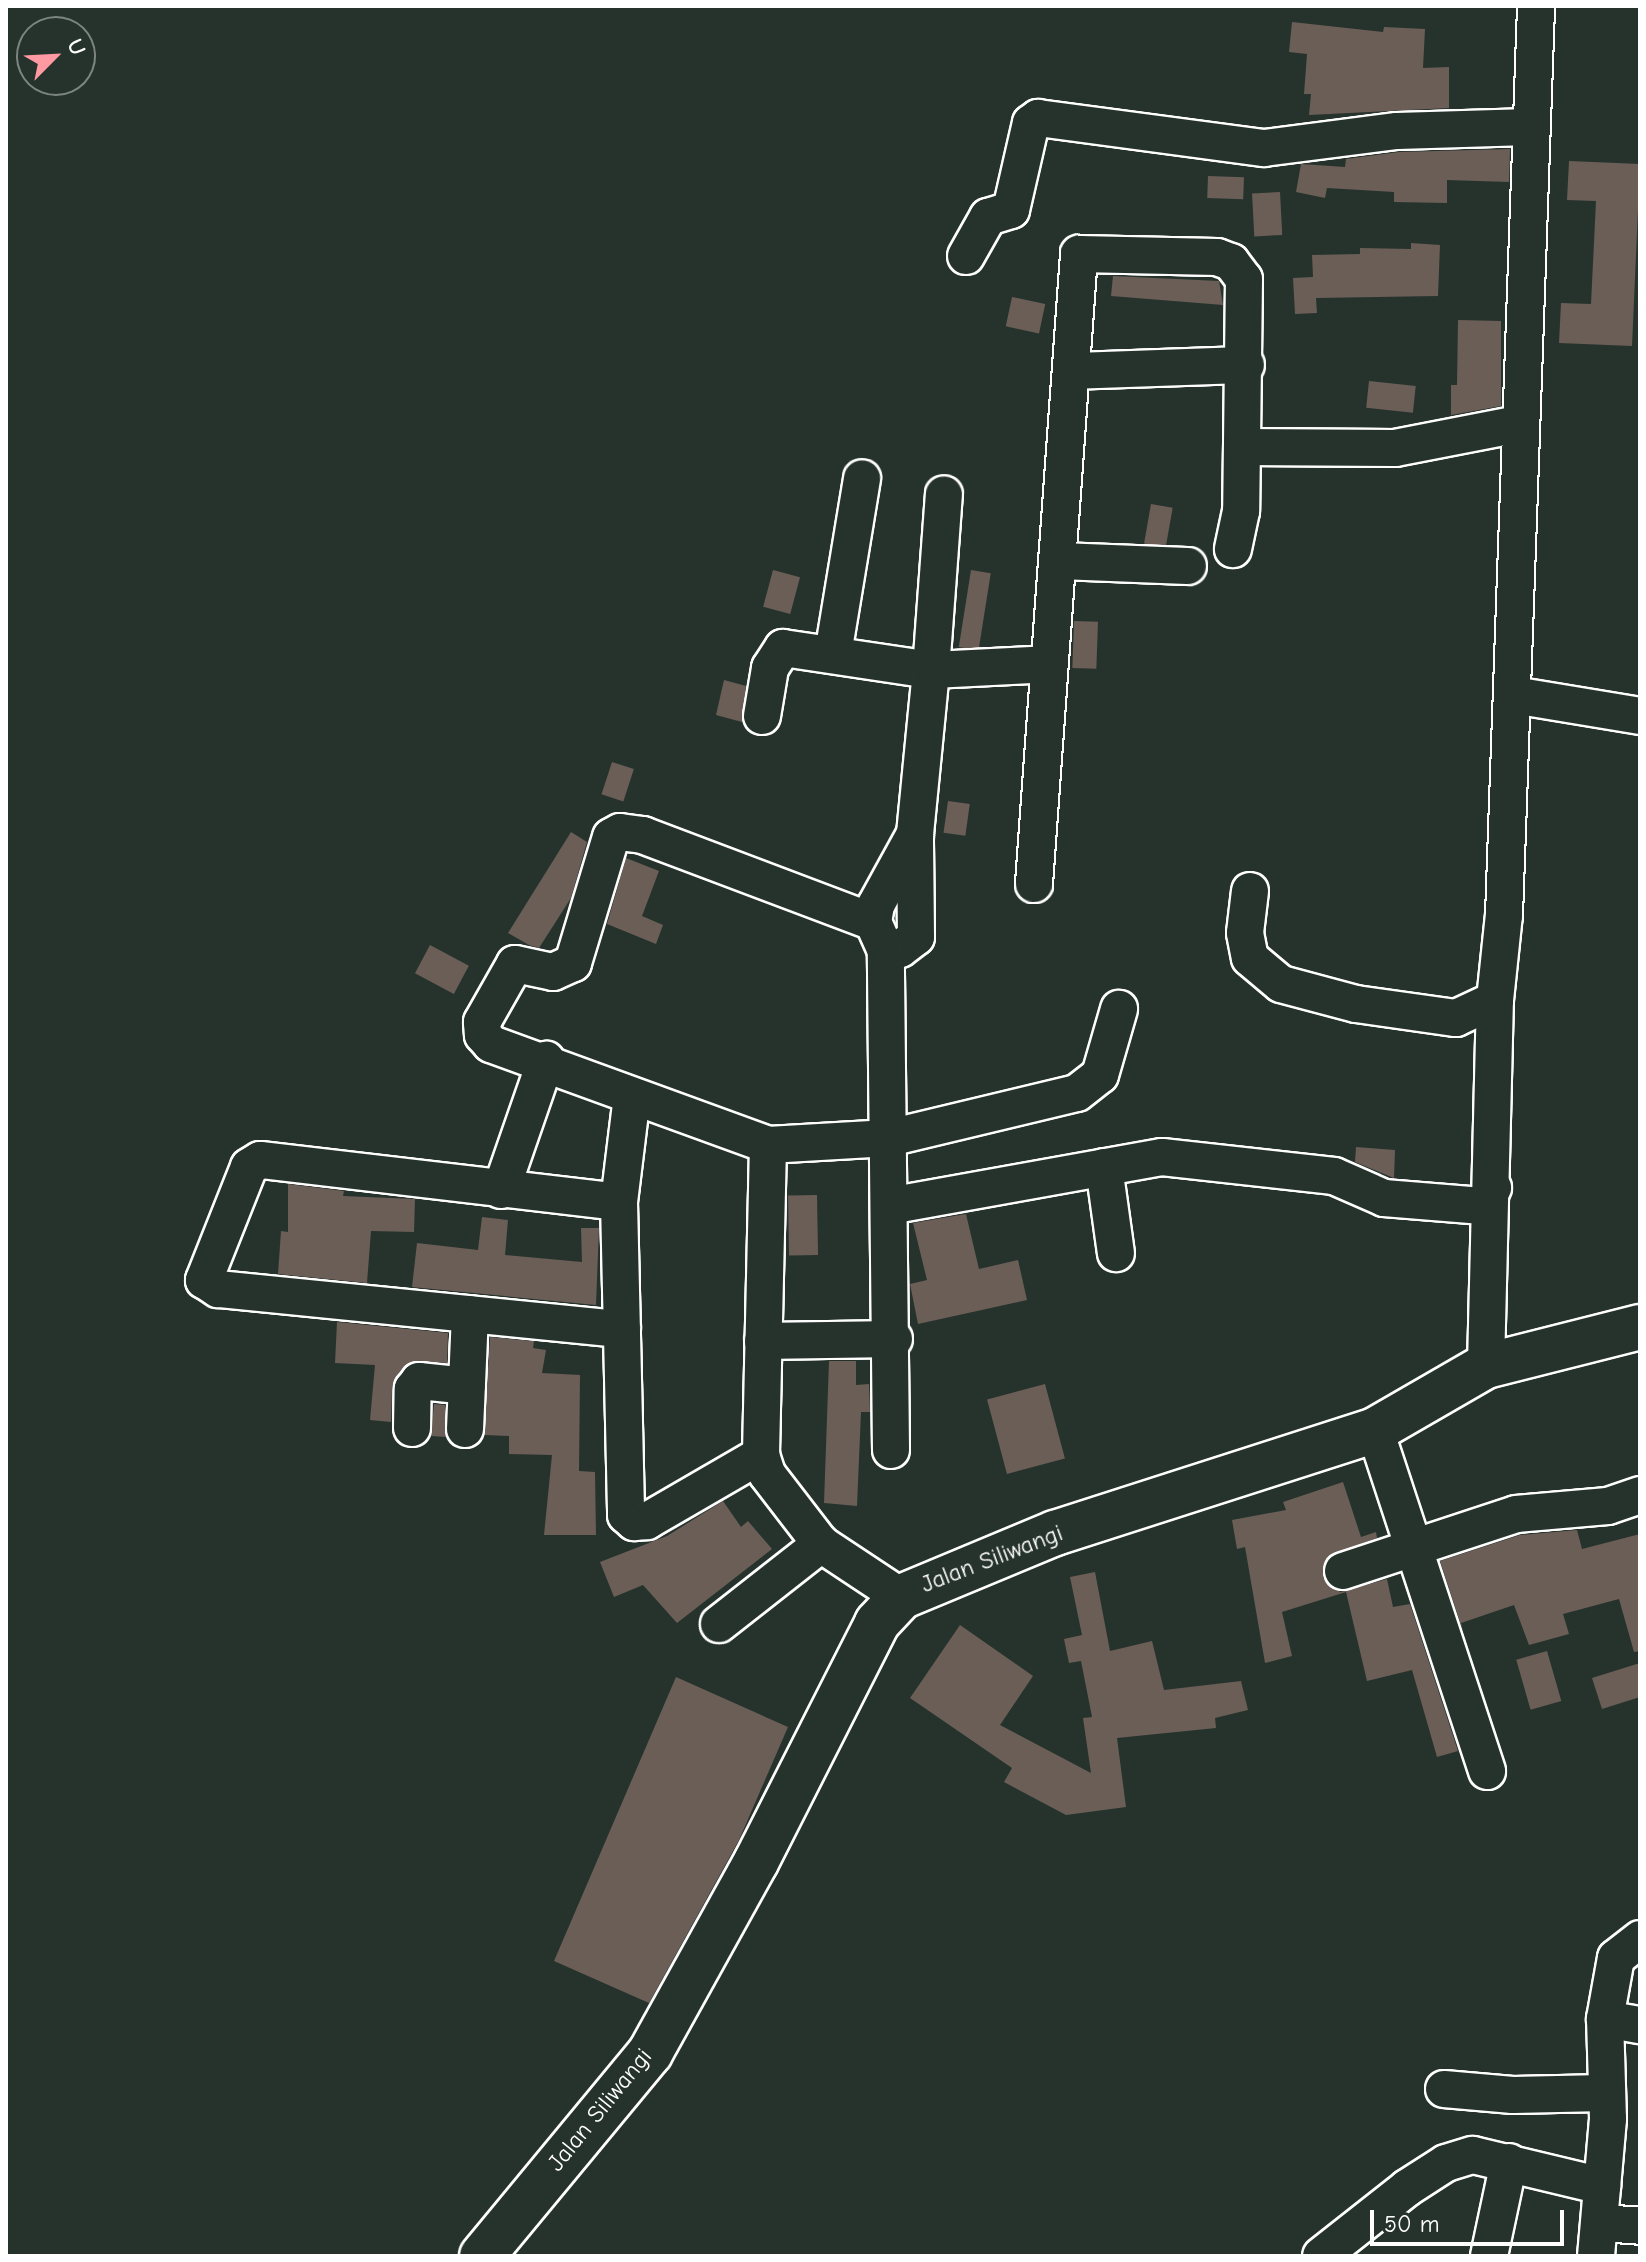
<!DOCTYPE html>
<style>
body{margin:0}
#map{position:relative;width:1646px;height:2262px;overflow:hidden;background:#26332d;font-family:"Comic Neue",sans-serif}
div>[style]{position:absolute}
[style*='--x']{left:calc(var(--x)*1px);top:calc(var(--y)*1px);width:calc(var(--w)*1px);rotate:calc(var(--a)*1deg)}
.building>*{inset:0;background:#6a5e57;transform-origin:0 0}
.roads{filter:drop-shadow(2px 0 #fff) drop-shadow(-2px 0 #fff) drop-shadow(0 2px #fff) drop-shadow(0 -2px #fff)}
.minor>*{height:36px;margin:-18px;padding:0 18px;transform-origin:18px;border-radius:18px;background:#26332d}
.major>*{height:44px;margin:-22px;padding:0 22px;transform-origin:22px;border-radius:22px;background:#26332d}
span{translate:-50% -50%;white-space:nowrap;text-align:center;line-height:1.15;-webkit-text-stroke:6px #26332d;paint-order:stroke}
.street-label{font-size:24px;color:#fff}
.frame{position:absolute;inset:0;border:8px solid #fff;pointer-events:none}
.north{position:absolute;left:16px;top:16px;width:80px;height:80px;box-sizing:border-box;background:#26332d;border:2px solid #7d8581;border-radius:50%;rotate:66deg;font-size:22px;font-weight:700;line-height:32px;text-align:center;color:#fff}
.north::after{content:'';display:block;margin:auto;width:28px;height:36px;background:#ff9aa2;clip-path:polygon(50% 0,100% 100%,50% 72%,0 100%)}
.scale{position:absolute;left:1370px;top:2210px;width:194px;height:36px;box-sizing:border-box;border:4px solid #fff;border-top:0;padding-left:10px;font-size:24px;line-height:28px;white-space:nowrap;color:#fff;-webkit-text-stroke:6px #26332d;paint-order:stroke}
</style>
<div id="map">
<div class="building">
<div style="clip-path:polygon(1292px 22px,1383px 32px,1384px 27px,1425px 29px,1423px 68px,1449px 67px,1449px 108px,1309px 115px,1311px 94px,1304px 94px,1307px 54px,1289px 52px)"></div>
<div style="clip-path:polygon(1510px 149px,1509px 182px,1447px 180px,1447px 203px,1394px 202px,1394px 192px,1327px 188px,1325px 198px,1296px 192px,1301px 164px,1345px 167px,1346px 159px,1399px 152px)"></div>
<div style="clip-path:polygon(1569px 161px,1640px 164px,1632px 346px,1559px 343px,1561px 303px,1591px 304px,1596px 201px,1567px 200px)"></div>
<div style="left:1208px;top:176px;width:36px;height:22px;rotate:2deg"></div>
<div style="left:1280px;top:192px;width:43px;height:28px;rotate:87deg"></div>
<div style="clip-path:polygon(1411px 243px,1440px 245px,1438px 296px,1316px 298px,1317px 313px,1295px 314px,1293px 278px,1313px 277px,1312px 255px,1360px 254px,1360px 248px,1411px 249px)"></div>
<div style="clip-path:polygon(1113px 276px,1219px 281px,1223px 305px,1111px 296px)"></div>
<div style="left:1012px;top:297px;width:34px;height:30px;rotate:12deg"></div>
<div style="clip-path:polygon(1458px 320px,1501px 321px,1501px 406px,1451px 415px,1451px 385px,1457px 385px)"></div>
<div style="left:1369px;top:381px;width:47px;height:27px;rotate:6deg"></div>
<div style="left:1151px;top:504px;width:22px;height:40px;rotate:10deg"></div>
<div style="left:773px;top:570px;width:28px;height:38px;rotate:15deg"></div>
<div style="left:971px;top:570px;width:20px;height:78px;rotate:9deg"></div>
<div style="left:1074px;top:621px;width:24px;height:47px;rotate:2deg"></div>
<div style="clip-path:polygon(724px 680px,746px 686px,742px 722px,716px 715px)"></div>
<div style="left:612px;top:762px;width:23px;height:34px;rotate:18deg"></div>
<div style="left:948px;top:801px;width:22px;height:32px;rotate:8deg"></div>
<div style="clip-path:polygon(571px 832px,587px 842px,571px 898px,539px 948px,529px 945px,508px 933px)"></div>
<div style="clip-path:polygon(626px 858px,659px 871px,642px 916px,663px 925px,656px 944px,607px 924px)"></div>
<div style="left:430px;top:945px;width:44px;height:32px;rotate:28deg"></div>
<div style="clip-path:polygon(1356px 1147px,1395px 1150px,1394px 1178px,1355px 1162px)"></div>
<div style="clip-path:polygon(288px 1184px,344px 1191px,343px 1196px,415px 1199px,414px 1232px,371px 1231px,367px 1283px,278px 1274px,281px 1231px,288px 1232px)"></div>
<div style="left:817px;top:1195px;width:60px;height:29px;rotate:89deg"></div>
<div style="clip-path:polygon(966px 1214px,979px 1269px,1018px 1260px,1027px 1300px,918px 1324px,910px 1284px,927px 1280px,913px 1223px)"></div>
<div style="clip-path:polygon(482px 1217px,508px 1220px,505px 1255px,582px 1262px,581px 1228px,599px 1228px,596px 1305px,412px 1287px,417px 1243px,478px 1250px)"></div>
<div style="clip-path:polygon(337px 1322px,448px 1333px,447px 1363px,410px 1362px,392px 1388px,391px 1422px,370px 1420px,375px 1365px,335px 1363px)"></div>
<div style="clip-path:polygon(490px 1337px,534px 1341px,533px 1348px,546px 1350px,542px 1373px,580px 1375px,579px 1471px,595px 1472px,596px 1535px,544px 1535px,552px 1455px,509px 1454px,509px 1436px,484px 1435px)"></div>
<div style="clip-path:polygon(829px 1361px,856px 1361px,856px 1385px,869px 1384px,870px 1412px,861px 1412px,857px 1506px,824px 1503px)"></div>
<div style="left:1045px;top:1384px;width:77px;height:60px;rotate:75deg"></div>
<div style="clip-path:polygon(434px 1404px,445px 1405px,446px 1437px,431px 1436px)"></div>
<div style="clip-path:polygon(1343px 1482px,1361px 1537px,1376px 1532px,1377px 1538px,1328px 1556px,1323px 1578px,1340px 1592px,1387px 1579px,1393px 1607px,1410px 1604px,1458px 1751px,1437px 1757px,1412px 1670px,1367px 1681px,1346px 1592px,1282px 1612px,1292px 1656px,1265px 1663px,1245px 1547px,1237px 1549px,1232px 1520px,1286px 1510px,1283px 1502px)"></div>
<div style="clip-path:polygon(723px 1501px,741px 1527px,748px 1521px,772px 1549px,677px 1623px,643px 1585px,614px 1597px,600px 1562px,667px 1536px)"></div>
<div style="clip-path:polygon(1577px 1530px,1582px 1549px,1640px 1534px,1640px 1651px,1634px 1652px,1619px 1599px,1563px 1614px,1569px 1634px,1529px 1645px,1514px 1605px,1461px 1623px,1463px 1631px,1440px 1561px,1520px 1535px)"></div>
<div style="clip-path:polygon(1095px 1572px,1110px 1651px,1152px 1641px,1164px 1690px,1241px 1681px,1248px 1710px,1215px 1718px,1216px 1728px,1117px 1738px,1126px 1807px,1066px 1815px,1004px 1782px,1012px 1768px,910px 1698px,960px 1625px,1033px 1676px,1000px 1725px,1091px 1773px,1083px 1718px,1092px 1717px,1081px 1661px,1069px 1663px,1064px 1639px,1082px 1635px,1070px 1577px)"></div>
<div style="left:1547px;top:1651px;width:52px;height:32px;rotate:74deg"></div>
<div style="clip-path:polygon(1640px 1663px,1640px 1697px,1602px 1709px,1592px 1678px)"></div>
<div style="clip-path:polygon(676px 1677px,788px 1727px,739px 1840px,649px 2003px,554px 1961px)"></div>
</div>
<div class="roads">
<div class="minor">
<div style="--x:966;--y:256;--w:45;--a:-60.6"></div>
<div style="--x:988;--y:217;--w:24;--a:-17"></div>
<div style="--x:1011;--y:210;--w:89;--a:-77.1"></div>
<div style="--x:1031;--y:123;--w:9;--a:-36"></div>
<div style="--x:1038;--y:118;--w:228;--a:7.6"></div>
<div style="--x:1264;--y:148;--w:134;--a:-7.3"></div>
<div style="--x:1397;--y:131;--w:135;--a:-1.7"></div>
<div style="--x:1073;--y:371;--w:173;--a:-2"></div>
<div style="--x:1243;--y:447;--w:152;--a:0.4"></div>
<div style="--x:1395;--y:448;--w:126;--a:-11"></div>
<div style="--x:1059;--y:561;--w:129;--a:2.2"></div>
<div style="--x:833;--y:654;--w:178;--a:-80.6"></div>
<div style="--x:1513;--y:695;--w:129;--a:9.4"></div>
<div style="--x:762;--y:716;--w:49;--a:-80.5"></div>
<div style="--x:770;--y:668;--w:24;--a:-57"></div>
<div style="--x:783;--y:648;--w:150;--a:8.5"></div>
<div style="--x:931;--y:670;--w:176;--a:-85.8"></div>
<div style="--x:1034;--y:884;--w:632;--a:-85.91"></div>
<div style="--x:1079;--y:254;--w:138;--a:1.2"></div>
<div style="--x:1217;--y:257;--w:15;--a:20"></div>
<div style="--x:1231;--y:262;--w:21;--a:53"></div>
<div style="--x:1244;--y:279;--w:232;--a:90.7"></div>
<div style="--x:1241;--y:511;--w:39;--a:102"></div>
<div style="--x:1250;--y:891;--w:42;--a:96.8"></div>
<div style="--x:1245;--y:933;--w:25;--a:79"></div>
<div style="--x:1250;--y:958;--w:40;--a:40"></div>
<div style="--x:1281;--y:984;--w:78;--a:14.9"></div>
<div style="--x:1356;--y:1004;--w:101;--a:8"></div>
<div style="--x:1456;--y:1018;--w:43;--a:-24.8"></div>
<div style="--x:873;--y:922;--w:246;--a:-159.3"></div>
<div style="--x:643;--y:835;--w:23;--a:-173"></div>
<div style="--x:620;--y:832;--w:10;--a:151"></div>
<div style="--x:611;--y:837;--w:132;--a:106.8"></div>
<div style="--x:573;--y:963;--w:22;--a:156"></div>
<div style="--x:553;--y:972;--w:39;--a:-168"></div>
<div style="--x:515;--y:964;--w:67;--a:119.6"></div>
<div style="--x:482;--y:1022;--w:13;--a:86"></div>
<div style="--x:483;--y:1035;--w:12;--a:48"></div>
<div style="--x:491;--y:1044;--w:295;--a:20"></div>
<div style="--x:768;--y:1145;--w:310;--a:91.3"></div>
<div style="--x:761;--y:1455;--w:20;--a:72"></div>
<div style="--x:767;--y:1474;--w:88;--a:52.4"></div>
<div style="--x:821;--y:1544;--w:96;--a:33.5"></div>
<div style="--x:886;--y:951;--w:14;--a:-8"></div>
<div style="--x:900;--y:949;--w:20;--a:-37"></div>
<div style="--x:916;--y:937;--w:103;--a:-90.6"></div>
<div style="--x:915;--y:834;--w:165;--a:-84.4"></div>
<div style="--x:931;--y:670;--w:117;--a:-2.9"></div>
<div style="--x:632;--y:1096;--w:107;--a:97"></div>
<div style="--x:619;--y:1202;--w:313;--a:88.7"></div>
<div style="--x:626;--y:1515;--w:11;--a:41"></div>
<div style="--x:634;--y:1522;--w:13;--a:-4"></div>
<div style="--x:647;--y:1521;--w:132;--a:-30.1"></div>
<div style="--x:768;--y:1145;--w:121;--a:-3.3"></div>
<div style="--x:889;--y:1138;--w:193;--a:-13.5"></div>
<div style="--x:1077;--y:1093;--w:29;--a:-38"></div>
<div style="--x:1100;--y:1075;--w:69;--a:-73.9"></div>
<div style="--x:1104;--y:1167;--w:87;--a:82.1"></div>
<div style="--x:501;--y:1190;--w:138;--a:-70.9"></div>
<div style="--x:619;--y:1202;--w:361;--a:-173.3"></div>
<div style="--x:260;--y:1160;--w:13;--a:148"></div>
<div style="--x:249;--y:1167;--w:122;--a:111.7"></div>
<div style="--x:204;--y:1280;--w:17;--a:33"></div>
<div style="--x:218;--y:1289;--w:406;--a:5.7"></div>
<div style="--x:889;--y:1206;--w:277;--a:-10.2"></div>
<div style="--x:1162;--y:1157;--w:173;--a:6.3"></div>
<div style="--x:1334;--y:1176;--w:55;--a:23.7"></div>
<div style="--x:1384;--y:1198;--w:99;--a:4.6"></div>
<div style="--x:1483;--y:1206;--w:21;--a:-61"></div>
<div style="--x:763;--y:1341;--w:131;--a:-0.9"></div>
<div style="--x:1486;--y:1366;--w:366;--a:-88.6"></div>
<div style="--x:1495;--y:1000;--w:85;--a:-84"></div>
<div style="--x:1504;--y:915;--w:910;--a:-87.98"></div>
<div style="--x:412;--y:1428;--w:39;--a:-89"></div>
<div style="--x:413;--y:1389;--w:10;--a:-53"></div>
<div style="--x:419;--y:1381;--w:48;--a:5.9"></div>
<div style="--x:465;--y:1429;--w:115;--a:-87.5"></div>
<div style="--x:1375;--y:1430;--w:359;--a:71.8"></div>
<div style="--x:891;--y:1450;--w:499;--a:-90.6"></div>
<div style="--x:886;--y:951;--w:32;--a:-114"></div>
<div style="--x:873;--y:922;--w:17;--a:-80"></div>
<div style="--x:876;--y:905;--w:81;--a:-61.2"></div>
<div style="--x:1343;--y:1571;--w:182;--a:-18.2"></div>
<div style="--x:1516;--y:1514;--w:92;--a:-5"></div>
<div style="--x:1608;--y:1506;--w:34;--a:-19"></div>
<div style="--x:719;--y:1624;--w:130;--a:-38.1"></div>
<div style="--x:1605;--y:2019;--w:36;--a:10"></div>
<div style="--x:1444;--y:2089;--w:69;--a:5"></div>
<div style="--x:1513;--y:2095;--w:91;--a:-1.3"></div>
<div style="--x:1601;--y:2223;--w:39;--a:4"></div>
<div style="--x:1321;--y:2256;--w:110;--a:-38.3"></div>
<div style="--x:1407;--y:2188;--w:46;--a:-32.7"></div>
<div style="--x:1446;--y:2163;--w:28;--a:-17"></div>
<div style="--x:1473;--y:2155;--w:133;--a:13.5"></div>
<div style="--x:1489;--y:2256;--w:96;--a:-78"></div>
<div style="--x:1596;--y:2256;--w:138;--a:-85"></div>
<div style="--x:1608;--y:2119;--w:100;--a:-91.7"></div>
<div style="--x:1605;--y:2019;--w:62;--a:-79.8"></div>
<div style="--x:1616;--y:1958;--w:31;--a:-38"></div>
</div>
<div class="major">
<div style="--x:482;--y:2256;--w:264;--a:-50.4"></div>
<div style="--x:650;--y:2053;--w:218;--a:-61"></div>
<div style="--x:756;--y:1862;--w:268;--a:-63.1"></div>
<div style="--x:877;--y:1623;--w:35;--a:-47"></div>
<div style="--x:901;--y:1597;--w:167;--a:-22.6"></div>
<div style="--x:1055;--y:1533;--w:336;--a:-17.8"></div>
<div style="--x:1375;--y:1430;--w:128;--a:-30"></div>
<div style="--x:1486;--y:1366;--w:159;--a:-14.2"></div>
</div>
</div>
<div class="street-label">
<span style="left:992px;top:1559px;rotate:-21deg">Jalan Siliwangi</span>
<span style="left:600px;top:2110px;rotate:-51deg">Jalan Siliwangi</span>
</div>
<div class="frame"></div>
<div class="north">U</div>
<div class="scale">50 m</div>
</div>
